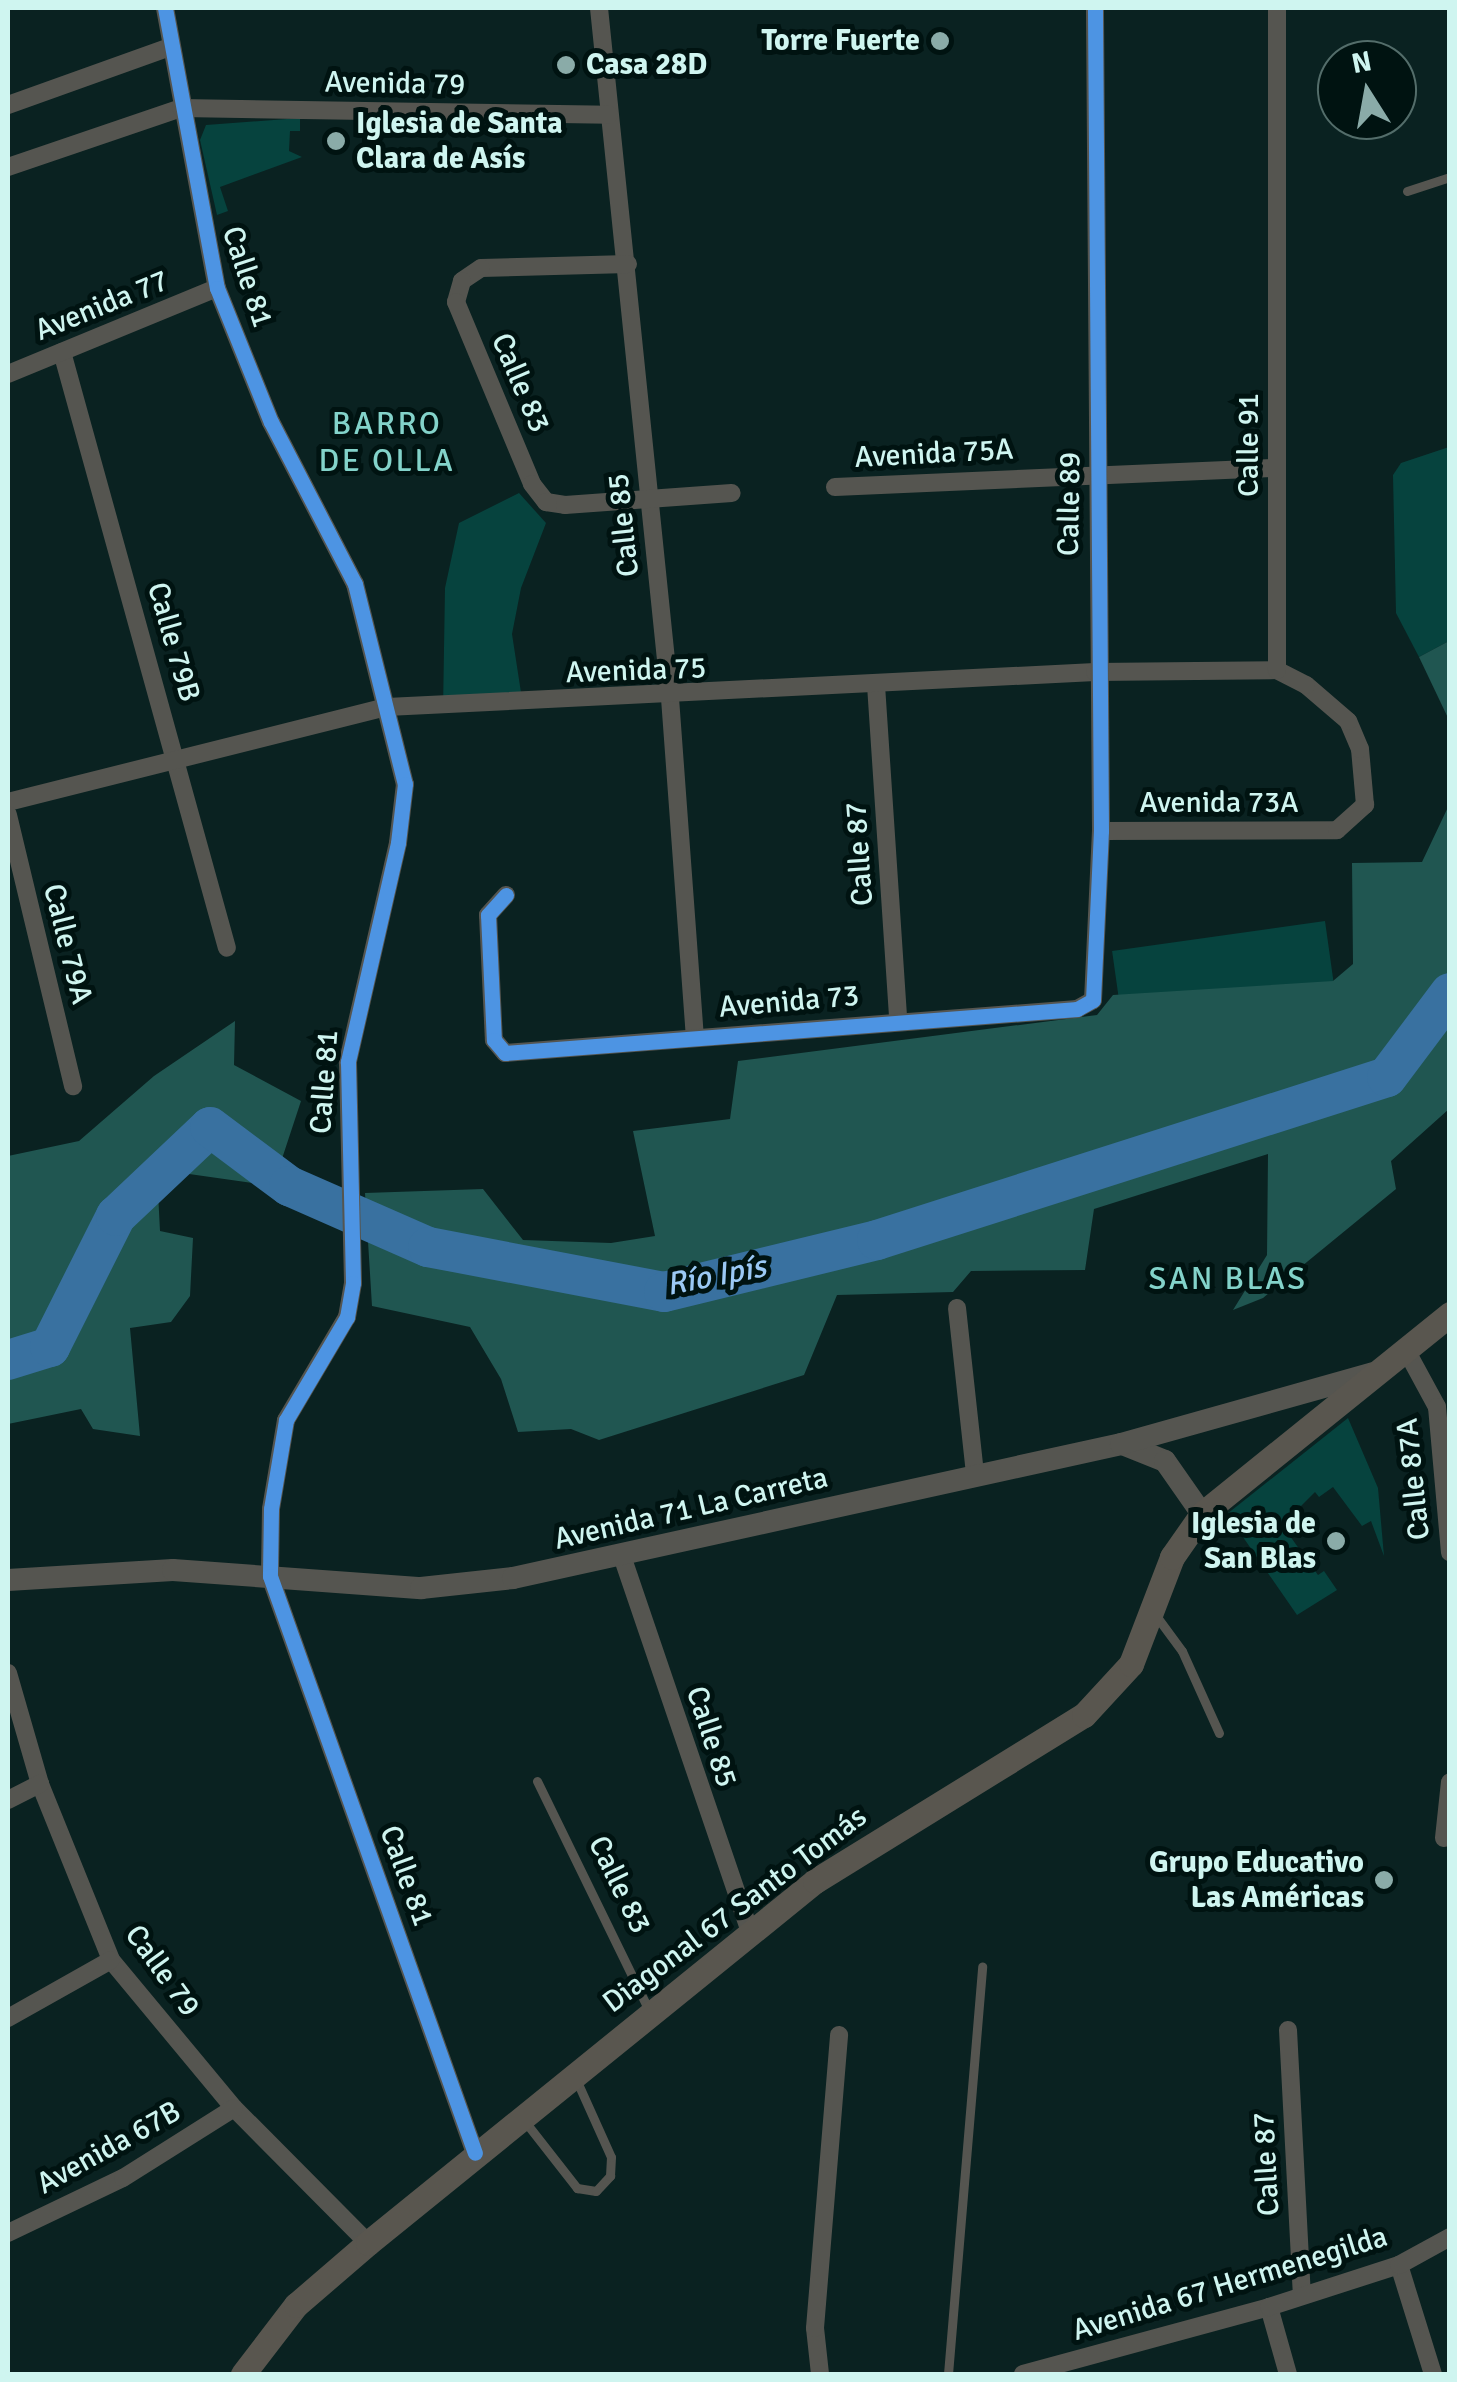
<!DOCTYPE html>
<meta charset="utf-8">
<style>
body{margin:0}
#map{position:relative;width:1457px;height:2382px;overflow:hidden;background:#0a2221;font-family:Signika,sans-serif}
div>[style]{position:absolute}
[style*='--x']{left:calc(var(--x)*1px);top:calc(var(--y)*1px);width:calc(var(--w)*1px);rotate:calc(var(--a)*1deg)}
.green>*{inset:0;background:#06433e;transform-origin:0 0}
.forest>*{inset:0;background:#205651}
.river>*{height:40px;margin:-20px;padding:0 20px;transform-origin:20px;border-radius:20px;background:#3971a0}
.service>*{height:9px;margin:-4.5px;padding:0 4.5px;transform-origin:4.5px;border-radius:4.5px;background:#555550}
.minor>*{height:18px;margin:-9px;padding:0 9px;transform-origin:9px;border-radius:9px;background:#555550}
.tertiary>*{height:22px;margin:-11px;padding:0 11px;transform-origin:11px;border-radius:11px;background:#555550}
.secondary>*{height:25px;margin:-12.5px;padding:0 12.5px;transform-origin:12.5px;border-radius:12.5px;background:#59564f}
.cycleway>*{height:15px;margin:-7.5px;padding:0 7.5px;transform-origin:7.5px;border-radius:7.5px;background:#4d94e3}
.dots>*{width:28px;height:28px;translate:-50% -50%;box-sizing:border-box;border:5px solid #001311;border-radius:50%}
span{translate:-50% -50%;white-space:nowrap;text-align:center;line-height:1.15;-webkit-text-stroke:10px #001311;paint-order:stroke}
.poi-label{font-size:30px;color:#cff5f0;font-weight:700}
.right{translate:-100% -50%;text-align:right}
.left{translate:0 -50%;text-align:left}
.street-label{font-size:30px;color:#cff5f0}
.neighbourhood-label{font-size:32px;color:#83d3ca;letter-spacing:2.5px}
.water-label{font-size:32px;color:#9bc9f5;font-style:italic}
.frame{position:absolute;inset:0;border:10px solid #cff5f0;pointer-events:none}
.north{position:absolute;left:1317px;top:40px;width:100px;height:100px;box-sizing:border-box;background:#001311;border:2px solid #536d6a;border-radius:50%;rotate:349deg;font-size:28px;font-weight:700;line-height:40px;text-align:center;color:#cff5f0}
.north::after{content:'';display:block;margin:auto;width:35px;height:45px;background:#8aaba8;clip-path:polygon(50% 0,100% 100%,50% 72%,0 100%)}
</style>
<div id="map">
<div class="green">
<div style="clip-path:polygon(300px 118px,300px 131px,290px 131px,289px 151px,302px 157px,220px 187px,228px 211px,217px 215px,200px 140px,206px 125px)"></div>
<div style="clip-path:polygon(1449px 447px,1449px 641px,1419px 657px,1396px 613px,1393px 475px,1401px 463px)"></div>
<div style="clip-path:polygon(519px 493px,546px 523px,521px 588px,512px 634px,522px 699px,443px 710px,445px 588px,459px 523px)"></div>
<div style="left:1325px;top:921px;width:61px;height:215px;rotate:82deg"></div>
<div style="clip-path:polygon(1348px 1418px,1378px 1488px,1384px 1556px,1371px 1521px,1362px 1526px,1333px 1487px,1319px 1497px,1315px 1492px,1282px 1525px,1318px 1575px,1324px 1571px,1337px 1590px,1297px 1615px,1227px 1514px)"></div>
</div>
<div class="forest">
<div style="clip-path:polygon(1449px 641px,1449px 720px,1419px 657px)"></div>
<div style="clip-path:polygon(1449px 805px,1449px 1109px,1391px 1161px,1396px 1189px,1263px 1298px,1233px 1310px,1267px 1255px,1268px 1154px,1094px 1209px,1085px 1270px,971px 1271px,953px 1292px,837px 1295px,804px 1375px,599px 1440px,571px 1429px,518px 1432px,501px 1379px,470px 1327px,372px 1306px,365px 1193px,483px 1189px,523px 1240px,611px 1243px,655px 1236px,633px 1131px,730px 1119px,738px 1061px,1097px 1015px,1113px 995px,1333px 981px,1353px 964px,1352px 863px,1422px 862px)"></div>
<div style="clip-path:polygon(235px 1021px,234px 1065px,301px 1101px,273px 1186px,175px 1172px,158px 1192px,160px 1231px,193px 1238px,190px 1296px,171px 1322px,130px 1328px,140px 1436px,93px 1429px,81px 1409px,8px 1424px,8px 1156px,79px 1141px,154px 1076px)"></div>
</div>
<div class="river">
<div style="--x:8;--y:1360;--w:44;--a:-17.2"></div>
<div style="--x:50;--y:1347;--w:147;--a:-63.3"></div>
<div style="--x:116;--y:1216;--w:129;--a:-43.4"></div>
<div style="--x:210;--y:1127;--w:99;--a:36.8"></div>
<div style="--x:289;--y:1186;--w:152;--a:23.7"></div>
<div style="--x:428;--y:1247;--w:240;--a:10.8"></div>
<div style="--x:664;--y:1292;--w:219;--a:-13.7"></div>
<div style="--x:877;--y:1240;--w:535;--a:-17.72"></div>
<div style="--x:1387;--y:1077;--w:105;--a:-53.1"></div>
</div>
<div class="service">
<div style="--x:1407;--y:191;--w:45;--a:-18"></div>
<div style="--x:1154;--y:1613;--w:47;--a:53.6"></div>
<div style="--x:1182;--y:1651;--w:90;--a:65.7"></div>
<div style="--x:537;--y:1781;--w:256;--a:64"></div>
<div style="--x:523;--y:2119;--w:88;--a:52"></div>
<div style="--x:577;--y:2188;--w:19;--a:9"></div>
<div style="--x:596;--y:2191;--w:21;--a:-47"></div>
<div style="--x:610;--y:2176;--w:19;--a:-87"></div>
<div style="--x:611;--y:2157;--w:88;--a:-114.2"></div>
<div style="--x:948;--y:2374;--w:409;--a:-85.2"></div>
</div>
<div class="minor">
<div style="--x:165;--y:8;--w:285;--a:79.5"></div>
<div style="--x:217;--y:288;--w:144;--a:68.1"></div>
<div style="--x:271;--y:422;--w:182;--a:62.6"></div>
<div style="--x:355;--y:584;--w:206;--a:76"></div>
<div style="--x:405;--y:784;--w:59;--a:96.8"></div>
<div style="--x:398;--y:843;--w:225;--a:102.9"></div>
<div style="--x:348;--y:1062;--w:221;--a:88.7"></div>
<div style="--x:353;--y:1283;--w:35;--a:100"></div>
<div style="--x:347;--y:1317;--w:120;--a:120.6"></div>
<div style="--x:286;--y:1420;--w:90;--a:99.6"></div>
<div style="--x:271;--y:1509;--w:67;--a:90.9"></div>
<div style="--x:270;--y:1576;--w:612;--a:70.44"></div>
<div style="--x:599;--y:8;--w:694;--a:84.13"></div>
<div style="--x:670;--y:698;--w:341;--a:85.8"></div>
<div style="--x:8;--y:105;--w:172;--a:-19.7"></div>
<div style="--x:8;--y:167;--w:183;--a:-18.8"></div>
<div style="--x:181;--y:108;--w:428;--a:0.9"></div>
<div style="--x:628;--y:264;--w:147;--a:178.4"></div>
<div style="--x:481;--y:268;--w:23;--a:146"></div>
<div style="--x:462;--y:281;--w:22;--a:106"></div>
<div style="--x:456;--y:302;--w:197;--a:67.3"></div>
<div style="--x:532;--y:484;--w:23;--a:52"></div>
<div style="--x:546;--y:502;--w:19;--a:9"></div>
<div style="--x:565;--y:505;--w:167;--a:-4.1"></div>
<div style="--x:62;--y:352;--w:618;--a:74.53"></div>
<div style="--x:8;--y:374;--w:226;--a:-22.4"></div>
<div style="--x:835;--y:487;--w:442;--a:-2.5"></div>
<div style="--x:876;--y:685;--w:336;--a:86.2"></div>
<div style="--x:8;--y:802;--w:391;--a:-14.1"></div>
<div style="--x:387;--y:707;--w:709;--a:-2.83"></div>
<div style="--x:1095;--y:672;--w:182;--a:-0.6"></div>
<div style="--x:8;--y:815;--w:279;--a:76.5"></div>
<div style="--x:1101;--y:831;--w:236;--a:-0.2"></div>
<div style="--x:1337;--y:830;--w:38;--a:-42"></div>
<div style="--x:1365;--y:805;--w:56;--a:-95.1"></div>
<div style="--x:1360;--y:749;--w:30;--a:-113"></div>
<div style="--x:1348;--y:721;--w:55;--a:-139.4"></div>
<div style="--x:1306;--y:685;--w:33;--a:-153"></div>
<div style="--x:1277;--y:670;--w:662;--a:-90"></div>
<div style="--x:506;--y:895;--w:27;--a:132"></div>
<div style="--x:488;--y:915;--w:125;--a:87.3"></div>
<div style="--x:494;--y:1040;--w:17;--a:50"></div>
<div style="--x:505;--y:1053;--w:574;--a:-4.4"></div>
<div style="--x:1077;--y:1009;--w:18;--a:-29"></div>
<div style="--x:1093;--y:1000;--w:169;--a:-87.3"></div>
<div style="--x:1101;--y:831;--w:823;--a:-90.42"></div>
<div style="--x:957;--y:1308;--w:168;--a:83.8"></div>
<div style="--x:1405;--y:1348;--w:67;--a:61.5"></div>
<div style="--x:1437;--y:1407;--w:146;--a:84.9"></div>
<div style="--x:622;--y:1556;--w:399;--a:71.2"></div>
<div style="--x:8;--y:1673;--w:116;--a:73.9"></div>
<div style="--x:40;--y:1784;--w:190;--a:68"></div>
<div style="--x:111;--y:1960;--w:192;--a:50.3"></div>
<div style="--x:234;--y:2108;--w:190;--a:45.2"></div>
<div style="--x:8;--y:1800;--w:36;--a:-27"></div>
<div style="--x:1444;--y:1838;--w:56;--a:-83.9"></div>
<div style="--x:8;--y:2018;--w:118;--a:-29.4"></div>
<div style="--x:1288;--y:2030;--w:265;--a:87"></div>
<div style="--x:8;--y:2233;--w:127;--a:-25.6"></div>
<div style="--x:123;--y:2178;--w:131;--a:-32.2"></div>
<div style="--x:1399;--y:2265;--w:114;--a:72.7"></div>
<div style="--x:1269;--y:2307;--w:70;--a:74.2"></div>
<div style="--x:820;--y:2374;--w:46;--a:-96.2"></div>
<div style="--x:815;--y:2328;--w:294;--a:-85.3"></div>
<div style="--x:1023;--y:2374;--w:255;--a:-15.2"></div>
<div style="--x:1269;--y:2307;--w:137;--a:-17.9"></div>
<div style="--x:1399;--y:2265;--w:58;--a:-28.8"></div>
</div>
<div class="tertiary">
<div style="--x:1125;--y:1445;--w:43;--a:21.8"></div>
<div style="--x:1165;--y:1461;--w:65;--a:55.1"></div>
<div style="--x:8;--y:1580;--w:165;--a:-3.5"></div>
<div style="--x:173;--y:1570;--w:249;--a:4.2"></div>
<div style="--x:421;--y:1588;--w:93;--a:-6.2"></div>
<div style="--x:513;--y:1578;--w:623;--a:-12.43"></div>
<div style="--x:1121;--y:1444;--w:262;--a:-15.7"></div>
</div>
<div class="secondary">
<div style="--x:243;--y:2374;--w:87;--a:-52.5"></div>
<div style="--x:296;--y:2305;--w:95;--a:-40.7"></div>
<div style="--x:368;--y:2243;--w:575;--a:-39"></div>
<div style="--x:815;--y:1881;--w:316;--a:-31.7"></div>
<div style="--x:1084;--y:1715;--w:69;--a:-47.3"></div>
<div style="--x:1131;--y:1664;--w:115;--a:-69"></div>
<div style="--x:1172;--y:1557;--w:52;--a:-55.1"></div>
<div style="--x:1202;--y:1514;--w:319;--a:-38.9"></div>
</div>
<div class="cycleway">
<div style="--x:165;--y:8;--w:285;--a:79.5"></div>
<div style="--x:217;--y:288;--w:144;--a:68.1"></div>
<div style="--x:271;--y:422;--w:182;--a:62.6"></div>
<div style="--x:355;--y:584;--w:206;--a:76"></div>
<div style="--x:405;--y:784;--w:59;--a:96.8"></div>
<div style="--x:398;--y:843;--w:225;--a:102.9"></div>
<div style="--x:348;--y:1062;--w:221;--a:88.7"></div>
<div style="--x:353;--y:1283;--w:35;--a:100"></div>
<div style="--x:347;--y:1317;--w:120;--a:120.6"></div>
<div style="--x:286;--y:1420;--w:90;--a:99.6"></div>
<div style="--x:271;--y:1509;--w:67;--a:90.9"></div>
<div style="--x:270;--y:1576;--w:612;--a:70.44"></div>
<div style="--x:506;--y:895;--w:27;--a:132"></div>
<div style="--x:488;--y:915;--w:125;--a:87.3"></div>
<div style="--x:494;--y:1040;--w:17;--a:50"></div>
<div style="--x:505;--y:1053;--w:574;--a:-4.4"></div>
<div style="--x:1077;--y:1009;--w:18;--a:-29"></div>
<div style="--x:1093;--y:1000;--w:169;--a:-87.3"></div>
<div style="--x:1101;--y:831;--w:823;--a:-90.42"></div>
</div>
<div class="dots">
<div style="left:940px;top:41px;background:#8aaba8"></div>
<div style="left:566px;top:65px;background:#8aaba8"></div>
<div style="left:336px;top:141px;background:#8aaba8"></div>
<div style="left:1336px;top:1541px;background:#8aaba8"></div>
<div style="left:1384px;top:1880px;background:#8aaba8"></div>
</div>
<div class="poi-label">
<span class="right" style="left:920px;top:41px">Torre Fuerte</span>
<span class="left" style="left:586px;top:65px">Casa 28D</span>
<span class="left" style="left:356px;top:141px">Iglesia de Santa<br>Clara de Asís</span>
<span class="right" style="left:1316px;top:1541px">Iglesia de<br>San Blas</span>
<span class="right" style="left:1364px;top:1880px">Grupo Educativo<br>Las Américas</span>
</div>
<div class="street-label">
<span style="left:395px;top:84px;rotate:1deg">Avenida 79</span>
<span style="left:247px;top:277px;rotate:72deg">Calle 81</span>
<span style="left:102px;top:306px;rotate:-22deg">Avenida 77</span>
<span style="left:520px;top:383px;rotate:67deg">Calle 83</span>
<span style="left:1249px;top:445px;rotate:-90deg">Calle 91</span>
<span style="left:934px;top:454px;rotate:-3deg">Avenida 75A</span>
<span style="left:1070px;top:504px;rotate:-89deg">Calle 89</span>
<span style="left:624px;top:525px;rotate:-96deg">Calle 85</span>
<span style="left:173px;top:642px;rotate:74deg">Calle 79B</span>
<span style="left:636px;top:671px;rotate:-2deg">Avenida 75</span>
<span style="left:1219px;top:803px">Avenida 73A</span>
<span style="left:860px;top:854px;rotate:-94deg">Calle 87</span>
<span style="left:67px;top:944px;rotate:76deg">Calle 79A</span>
<span style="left:789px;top:1002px;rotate:-5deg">Avenida 73</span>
<span style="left:325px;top:1082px;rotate:-86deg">Calle 81</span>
<span style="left:1414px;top:1479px;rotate:-96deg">Calle 87A</span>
<span style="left:691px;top:1509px;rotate:-13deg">Avenida 71 La Carreta</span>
<span style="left:711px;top:1737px;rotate:72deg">Calle 85</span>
<span style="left:406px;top:1876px;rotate:70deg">Calle 81</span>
<span style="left:619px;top:1885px;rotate:64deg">Calle 83</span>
<span style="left:735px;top:1910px;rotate:-37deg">Diagonal 67 Santo Tomás</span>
<span style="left:162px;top:1971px;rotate:54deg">Calle 79</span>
<span style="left:109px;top:2148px;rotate:-29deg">Avenida 67B</span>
<span style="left:1267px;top:2164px;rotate:-93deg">Calle 87</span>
<span style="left:1230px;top:2284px;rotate:-17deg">Avenida 67 Hermenegilda</span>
</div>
<div class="neighbourhood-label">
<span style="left:387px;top:443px">BARRO<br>DE OLLA</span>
<span style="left:1228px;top:1279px">SAN BLAS</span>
</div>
<div class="water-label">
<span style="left:716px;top:1276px;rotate:-11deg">Río Ipís</span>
</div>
<div class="frame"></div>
<div class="north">N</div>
</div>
